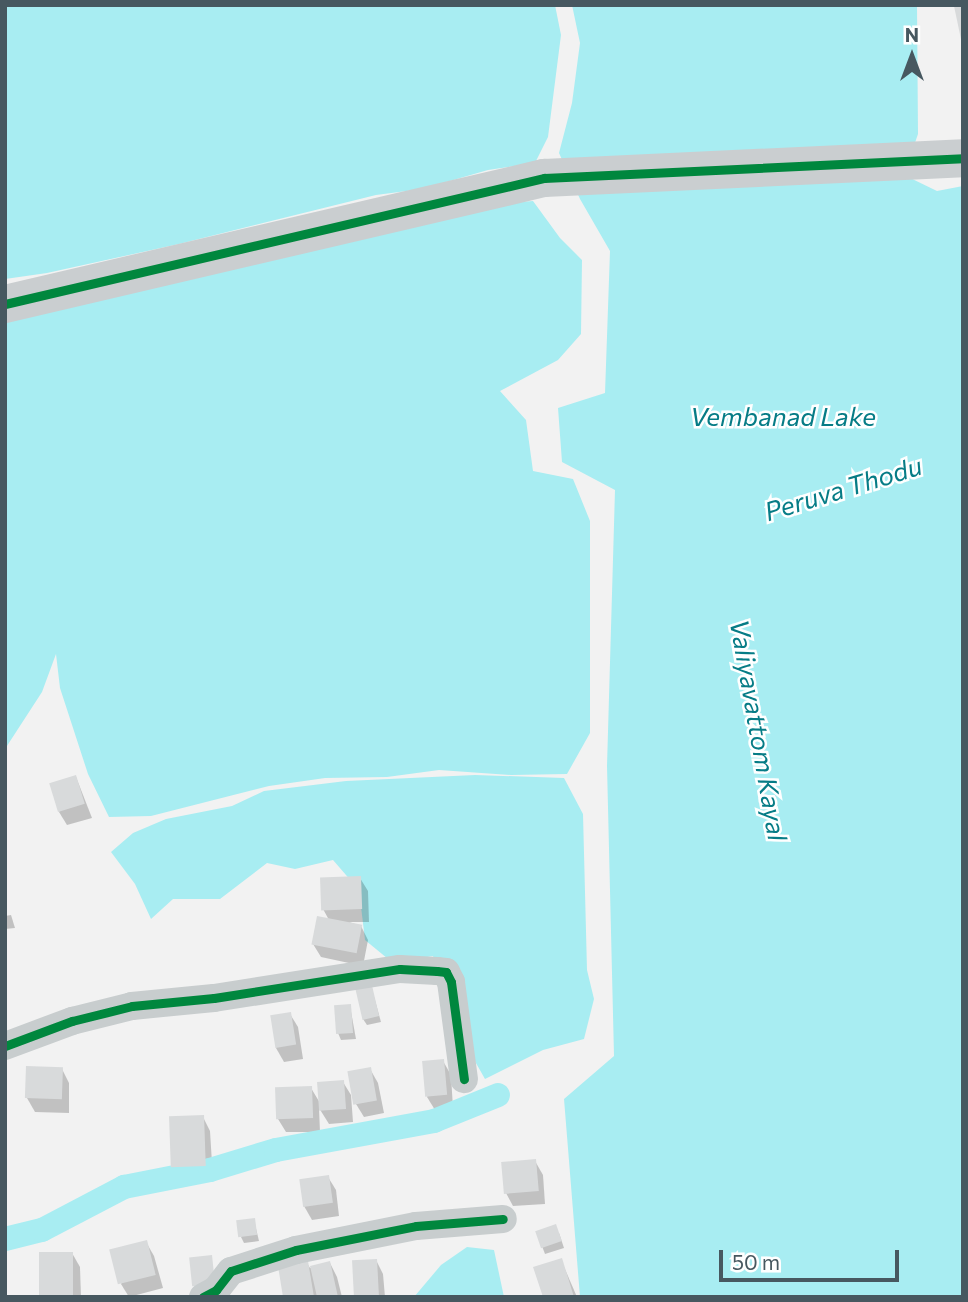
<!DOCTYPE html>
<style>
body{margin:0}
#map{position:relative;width:968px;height:1302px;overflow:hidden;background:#f2f2f2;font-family:Commissioner,sans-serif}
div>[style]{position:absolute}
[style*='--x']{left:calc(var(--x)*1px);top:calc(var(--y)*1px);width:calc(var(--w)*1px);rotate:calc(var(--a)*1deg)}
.water>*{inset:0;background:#a8edf2}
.shadow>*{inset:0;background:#0003}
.canal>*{height:24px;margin:-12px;padding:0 12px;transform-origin:12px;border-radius:12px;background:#a8edf2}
.building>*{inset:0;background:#d8dadb;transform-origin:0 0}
.street>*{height:28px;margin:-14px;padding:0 14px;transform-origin:14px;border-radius:14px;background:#c8cdce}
.secondary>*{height:38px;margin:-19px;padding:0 19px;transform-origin:19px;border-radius:19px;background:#caced0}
.cycleway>*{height:9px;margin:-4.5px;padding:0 4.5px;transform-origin:4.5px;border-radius:4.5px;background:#00873e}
span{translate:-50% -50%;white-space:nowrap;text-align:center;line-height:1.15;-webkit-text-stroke:5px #fff;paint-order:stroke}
.water-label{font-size:26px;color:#067c86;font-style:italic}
.frame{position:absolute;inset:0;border:7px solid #475860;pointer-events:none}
.north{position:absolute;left:877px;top:21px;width:70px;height:70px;-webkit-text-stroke:5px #fff;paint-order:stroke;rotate:0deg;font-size:19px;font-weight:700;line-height:28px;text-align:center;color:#475860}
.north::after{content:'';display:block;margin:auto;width:24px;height:32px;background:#475860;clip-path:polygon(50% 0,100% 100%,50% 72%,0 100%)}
.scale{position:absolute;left:719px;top:1250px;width:180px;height:32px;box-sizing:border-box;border:4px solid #475860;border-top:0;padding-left:9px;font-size:21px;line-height:24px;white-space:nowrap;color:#475860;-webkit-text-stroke:5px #fff;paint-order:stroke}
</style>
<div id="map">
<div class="water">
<div style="clip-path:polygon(5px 5px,555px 5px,561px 35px,548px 137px,535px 163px,488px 170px,422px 189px,376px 195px,179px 244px,47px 273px,5px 279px)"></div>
<div style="clip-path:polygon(572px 5px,917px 5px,918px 134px,904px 175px,937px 191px,963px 186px,963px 1297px,580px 1297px,564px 1099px,614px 1056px,607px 766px,615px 490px,562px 462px,558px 408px,605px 393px,610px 251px,580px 199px,559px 153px,572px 103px,580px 43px)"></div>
<div style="clip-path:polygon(533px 201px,560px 238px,582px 260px,581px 334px,558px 360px,500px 391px,526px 420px,533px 471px,573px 479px,590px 521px,590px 733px,567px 774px,511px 775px,439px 770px,387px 777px,325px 778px,269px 786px,151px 816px,109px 817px,88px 774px,60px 688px,56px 654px,42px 692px,5px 749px,5px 321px,471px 206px)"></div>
<div style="clip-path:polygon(475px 775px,564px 778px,583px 814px,587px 970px,594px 999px,584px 1039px,543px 1050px,485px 1079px,455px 1026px,433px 956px,393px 963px,365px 940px,359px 890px,333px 860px,295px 869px,267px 863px,220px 899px,173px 899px,151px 919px,135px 884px,111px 852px,133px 833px,166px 819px,232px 806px,264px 791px,346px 781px)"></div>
<div style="clip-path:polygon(467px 1247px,494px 1250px,504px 1297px,414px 1297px,441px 1265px)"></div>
</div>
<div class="shadow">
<div style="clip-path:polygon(76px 777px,92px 818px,67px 825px,59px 812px)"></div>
<div style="clip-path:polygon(360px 878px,368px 891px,369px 922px,349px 922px,361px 926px,368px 940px,363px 966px,321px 957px,313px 944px,329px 920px,323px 909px)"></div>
<div style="clip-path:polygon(11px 915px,15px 928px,5px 929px,5px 916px)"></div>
<div style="clip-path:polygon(370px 982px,381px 1022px,367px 1025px,363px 1019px)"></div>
<div style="clip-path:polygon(350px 1006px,356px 1039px,341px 1040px,338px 1033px)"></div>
<div style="clip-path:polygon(290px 1014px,298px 1027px,303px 1059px,284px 1062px,276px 1048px)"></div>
<div style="clip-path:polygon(443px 1061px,451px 1075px,453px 1109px,435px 1110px,427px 1097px)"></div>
<div style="clip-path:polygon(62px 1069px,69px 1083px,69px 1113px,35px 1112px,27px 1098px)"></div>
<div style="clip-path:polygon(370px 1069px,378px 1083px,384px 1113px,364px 1117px,356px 1104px,350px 1074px)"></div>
<div style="clip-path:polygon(343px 1082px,351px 1095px,353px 1122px,329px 1124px,319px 1108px,320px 1132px,286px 1132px,278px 1119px,311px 1088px,320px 1103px)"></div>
<div style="clip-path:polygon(203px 1117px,210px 1131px,213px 1179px,181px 1180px,173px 1167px)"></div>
<div style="clip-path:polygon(535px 1161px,543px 1175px,545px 1204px,513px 1206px,506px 1193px)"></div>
<div style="clip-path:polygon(328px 1177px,336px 1190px,339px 1216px,312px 1220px,304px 1206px)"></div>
<div style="clip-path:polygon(254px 1220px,259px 1241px,244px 1243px,241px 1237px)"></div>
<div style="clip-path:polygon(537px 1233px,559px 1233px,564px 1248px,545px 1254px)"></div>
<div style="clip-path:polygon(146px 1242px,154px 1256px,163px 1288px,129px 1297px,121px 1284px)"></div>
<div style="clip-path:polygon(72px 1253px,80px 1267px,81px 1297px,42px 1297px)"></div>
<div style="clip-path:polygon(376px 1260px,383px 1274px,385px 1297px,356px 1297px)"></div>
<div style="clip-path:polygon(561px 1260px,577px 1297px,545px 1297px)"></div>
<div style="clip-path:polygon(307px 1263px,310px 1268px,330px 1263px,337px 1277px,342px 1297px,285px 1297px)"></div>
</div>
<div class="canal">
<div style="--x:5;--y:1239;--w:38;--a:-14"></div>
<div style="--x:42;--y:1230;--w:93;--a:-27.7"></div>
<div style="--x:124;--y:1187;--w:88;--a:-11.2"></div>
<div style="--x:210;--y:1170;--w:69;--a:-16.9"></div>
<div style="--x:276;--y:1150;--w:161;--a:-10.4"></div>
<div style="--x:434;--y:1121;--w:69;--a:-22.1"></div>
</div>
<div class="building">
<div style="clip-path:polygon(960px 5px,963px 5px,962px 44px,954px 6px)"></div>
<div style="left:76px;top:775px;width:30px;height:28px;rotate:73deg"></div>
<div style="left:361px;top:876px;width:33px;height:41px;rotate:88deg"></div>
<div style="left:317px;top:916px;width:46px;height:29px;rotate:11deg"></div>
<div style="left:371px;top:981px;width:36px;height:17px;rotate:77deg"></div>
<div style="left:351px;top:1004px;width:29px;height:17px;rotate:86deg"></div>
<div style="left:291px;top:1012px;width:33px;height:21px;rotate:81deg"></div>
<div style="left:444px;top:1059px;width:36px;height:22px;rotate:85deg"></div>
<div style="left:26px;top:1066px;width:37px;height:32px;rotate:2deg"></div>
<div style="left:371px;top:1067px;width:34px;height:24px;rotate:80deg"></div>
<div style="left:344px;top:1080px;width:29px;height:27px;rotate:86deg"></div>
<div style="left:312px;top:1086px;width:32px;height:37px;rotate:88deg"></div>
<div style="left:204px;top:1115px;width:51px;height:35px;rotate:88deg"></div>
<div style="left:536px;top:1159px;width:32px;height:35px;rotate:85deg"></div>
<div style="left:329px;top:1175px;width:28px;height:30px;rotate:82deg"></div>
<div style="left:255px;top:1218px;width:17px;height:19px;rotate:83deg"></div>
<div style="left:556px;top:1224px;width:18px;height:22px;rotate:71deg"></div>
<div style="left:147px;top:1240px;width:36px;height:39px;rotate:76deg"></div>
<div style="left:39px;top:1252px;width:34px;height:45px"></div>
<div style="left:212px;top:1255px;width:29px;height:23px;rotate:84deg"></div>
<div style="clip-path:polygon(562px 1258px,574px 1297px,543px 1297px,533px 1267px)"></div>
<div style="left:377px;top:1259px;width:38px;height:25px;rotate:87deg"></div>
<div style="clip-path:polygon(308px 1261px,314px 1297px,283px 1297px,278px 1266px)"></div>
<div style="clip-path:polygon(330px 1261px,338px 1297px,317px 1297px,310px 1266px)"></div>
</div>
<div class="street">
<div style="--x:5;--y:1046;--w:72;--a:-20.5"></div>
<div style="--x:72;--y:1021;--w:62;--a:-14"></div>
<div style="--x:132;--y:1006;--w:82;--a:-5.6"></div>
<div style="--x:214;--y:998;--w:188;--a:-8.9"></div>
<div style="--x:400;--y:969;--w:37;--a:3"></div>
<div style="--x:437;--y:971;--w:9;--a:6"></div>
<div style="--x:446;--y:972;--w:11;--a:63"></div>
<div style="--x:451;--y:982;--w:98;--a:82.4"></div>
<div style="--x:203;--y:1297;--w:15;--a:-28"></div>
<div style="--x:216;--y:1290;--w:24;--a:-52"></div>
<div style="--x:231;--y:1271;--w:68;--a:-17.9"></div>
<div style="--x:296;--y:1250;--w:122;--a:-11.3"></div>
<div style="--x:416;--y:1226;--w:87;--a:-4.6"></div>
</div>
<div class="secondary">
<div style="--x:5;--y:304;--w:554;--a:-13.16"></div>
<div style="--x:544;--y:178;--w:419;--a:-2.7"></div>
</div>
<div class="cycleway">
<div style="--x:5;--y:304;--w:554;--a:-13.16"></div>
<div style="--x:544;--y:178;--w:419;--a:-2.7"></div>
<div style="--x:5;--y:1046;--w:72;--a:-20.5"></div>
<div style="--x:72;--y:1021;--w:62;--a:-14"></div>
<div style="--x:132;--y:1006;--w:82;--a:-5.6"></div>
<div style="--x:214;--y:998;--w:188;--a:-8.9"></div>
<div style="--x:400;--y:969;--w:37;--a:3"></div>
<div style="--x:437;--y:971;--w:9;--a:6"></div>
<div style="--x:446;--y:972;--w:11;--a:63"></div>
<div style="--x:451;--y:982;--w:98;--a:82.4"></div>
<div style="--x:203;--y:1297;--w:15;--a:-28"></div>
<div style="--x:216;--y:1290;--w:24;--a:-52"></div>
<div style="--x:231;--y:1271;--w:68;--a:-17.9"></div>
<div style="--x:296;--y:1250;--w:122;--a:-11.3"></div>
<div style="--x:416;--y:1226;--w:87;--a:-4.6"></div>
</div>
<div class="water-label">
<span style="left:783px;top:416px">Vembanad Lake</span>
<span style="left:843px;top:488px;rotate:-17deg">Peruva Thodu</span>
<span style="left:759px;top:730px;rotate:80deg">Valiyavattom Kayal</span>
</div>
<div class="frame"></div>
<div class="north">N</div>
<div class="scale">50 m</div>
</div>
